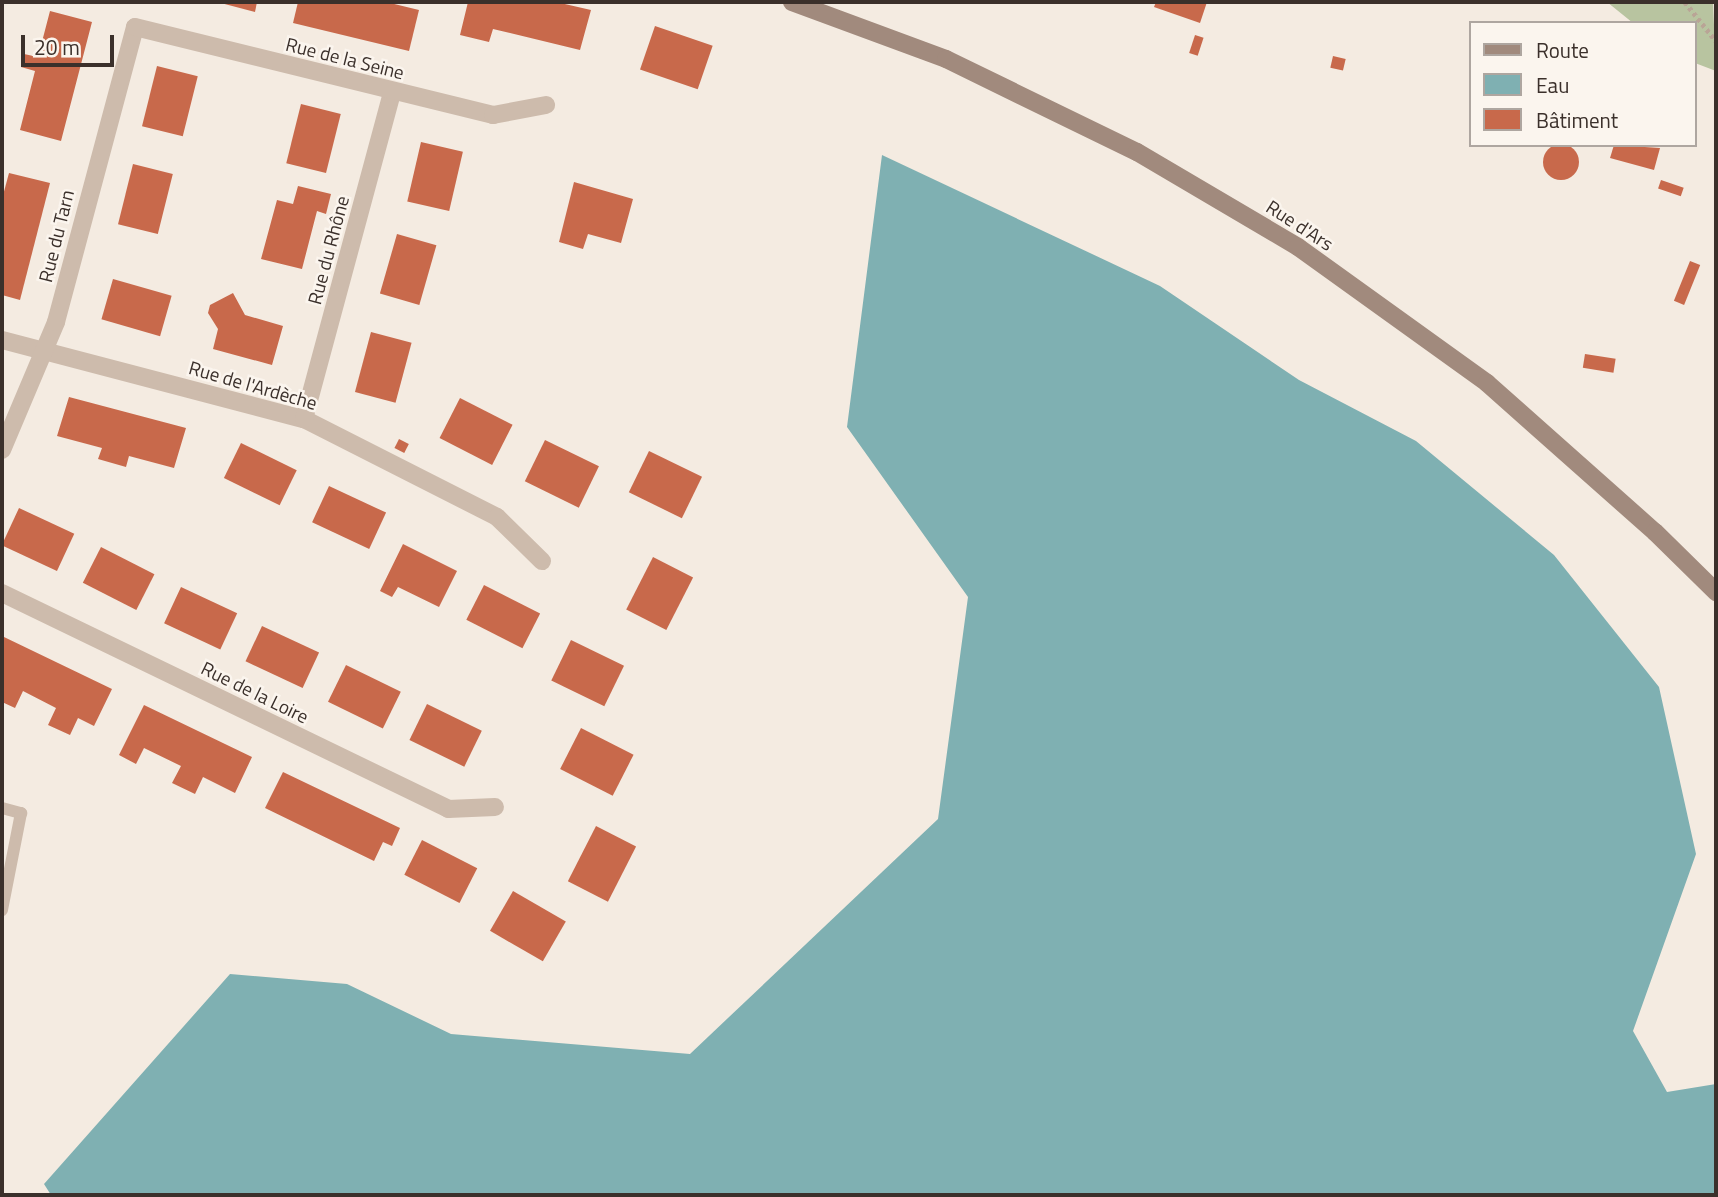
<!DOCTYPE html>
<meta charset="utf-8">
<style>
body{margin:0}
#map{position:relative;width:1718px;height:1197px;overflow:hidden;background:#f4ebe1;font-family:"Titillium Web",sans-serif}
div>[style]{position:absolute}
[style*='--x']{left:calc(var(--x)*1px);top:calc(var(--y)*1px);width:calc(var(--w)*1px);rotate:calc(var(--a)*1deg)}
.green>*{inset:0;background:#b8c4a0}
.water>*{inset:0;background:#7fb0b2}
.building>*{inset:0;background:#c8694b;transform-origin:0 0}
.round{border-radius:50%}
.path>*{height:4.5px;margin-top:-2.25px;transform-origin:0;background:repeating-linear-gradient(90deg,#b9a596 0 3.5px,transparent 0 7px)}
.lane>*{height:12px;margin:-6px;padding:0 6px;transform-origin:6px;border-radius:6px;background:#cdbbac}
.street>*{height:18px;margin:-9px;padding:0 9px;transform-origin:9px;border-radius:9px;background:#cdbbac}
.secondary>*{height:18px;margin:-9px;padding:0 9px;transform-origin:9px;border-radius:9px;background:#a18a7d}
span{translate:-50% -50%;white-space:nowrap;text-align:center;line-height:1.15;-webkit-text-stroke:5px #fbf5ee;paint-order:stroke}
.street-label{font-size:19px;color:#3b302b}
.frame{position:absolute;inset:0;border:4px solid #3b302b;pointer-events:none}
.legend{position:absolute;left:1469px;top:21px;width:228px;height:126px;box-sizing:border-box;background:#fbf5ee;border:2px solid #aea6a0;margin:0;padding:9px 12px;list-style:none;font-size:21px;color:#3b302b}
.legend li{display:flex;align-items:center;gap:14px;height:35px}
.legend b{width:35px;border:2px solid #aea6a0}
.scale{position:absolute;left:21px;top:35px;width:93px;height:32px;box-sizing:border-box;border:4px solid #3b302b;border-top:0;padding-left:9px;font-size:21px;line-height:24px;white-space:nowrap;color:#3b302b;-webkit-text-stroke:5px #fbf5ee;paint-order:stroke}
</style>
<div id="map">
<div class="green">
<div style="clip-path:polygon(1607px 2px,1713px 2px,1716px 71px,1695px 63px,1695px 23px,1633px 23px)"></div>
</div>
<div class="water">
<div style="clip-path:polygon(882px 155px,1160px 286px,1299px 380px,1416px 441px,1554px 555px,1659px 687px,1696px 854px,1633px 1031px,1667px 1092px,1716px 1084px,1716px 1195px,51px 1195px,44px 1184px,230px 974px,347px 984px,451px 1034px,690px 1054px,938px 819px,968px 597px,847px 427px)"></div>
</div>
<div class="building">
<div style="clip-path:polygon(217px 2px,257px 2px,255px 12px)"></div>
<div style="clip-path:polygon(298px 2px,386px 2px,419px 10px,409px 51px,293px 23px)"></div>
<div style="clip-path:polygon(468px 2px,556px 2px,591px 10px,580px 50px,493px 29px,489px 42px,460px 35px)"></div>
<div style="clip-path:polygon(1156px 2px,1207px 2px,1200px 23px,1154px 7px)"></div>
<div style="clip-path:polygon(50px 11px,92px 22px,61px 141px,20px 130px,35px 71px,21px 67px,24px 54px,38px 57px)"></div>
<div style="left:655px;top:26px;width:61px;height:46px;rotate:19deg"></div>
<div style="left:1195px;top:35px;width:9px;height:19px;rotate:18deg"></div>
<div style="left:1333px;top:56px;width:13px;height:12px;rotate:13deg"></div>
<div style="left:157px;top:66px;width:42px;height:62px;rotate:14deg"></div>
<div style="left:301px;top:104px;width:41px;height:61px;rotate:14deg"></div>
<div style="left:421px;top:142px;width:43px;height:61px;rotate:13deg"></div>
<div class="round" style="left:1543px;top:144px;width:36px;height:36px"></div>
<div style="clip-path:polygon(1614px 145px,1660px 148px,1654px 170px,1610px 158px)"></div>
<div style="left:133px;top:164px;width:41px;height:62px;rotate:14deg"></div>
<div style="clip-path:polygon(9px 173px,50px 183px,20px 300px,2px 295px,2px 199px)"></div>
<div style="left:1661px;top:180px;width:24px;height:9px;rotate:19deg"></div>
<div style="clip-path:polygon(574px 182px,633px 199px,621px 243px,588px 234px,583px 249px,559px 242px)"></div>
<div style="clip-path:polygon(298px 186px,331px 194px,326px 214px,317px 211px,302px 269px,261px 259px,277px 200px,293px 204px)"></div>
<div style="left:397px;top:234px;width:41px;height:62px;rotate:16deg"></div>
<div style="left:1690px;top:261px;width:11px;height:43px;rotate:22deg"></div>
<div style="left:113px;top:279px;width:61px;height:42px;rotate:16deg"></div>
<div style="clip-path:polygon(233px 293px,245px 315px,283px 326px,272px 365px,213px 349px,218px 329px,208px 313px,210px 305px)"></div>
<div style="left:371px;top:332px;width:42px;height:62px;rotate:15deg"></div>
<div style="left:1585px;top:354px;width:31px;height:14px;rotate:9deg"></div>
<div style="clip-path:polygon(69px 397px,186px 428px,174px 468px,129px 456px,126px 467px,98px 459px,102px 448px,57px 436px)"></div>
<div style="left:460px;top:398px;width:59px;height:45px;rotate:27deg"></div>
<div style="left:399px;top:439px;width:11px;height:10px;rotate:27deg"></div>
<div style="left:545px;top:440px;width:60px;height:46px;rotate:26deg"></div>
<div style="left:241px;top:443px;width:62px;height:39px;rotate:26deg"></div>
<div style="left:649px;top:451px;width:59px;height:46px;rotate:26deg"></div>
<div style="left:329px;top:486px;width:63px;height:40px;rotate:25deg"></div>
<div style="left:19px;top:508px;width:61px;height:41px;rotate:25deg"></div>
<div style="clip-path:polygon(403px 544px,457px 571px,439px 607px,398px 587px,392px 597px,380px 591px)"></div>
<div style="left:101px;top:547px;width:60px;height:40px;rotate:27deg"></div>
<div style="left:653px;top:557px;width:45px;height:59px;rotate:27deg"></div>
<div style="left:484px;top:585px;width:63px;height:39px;rotate:27deg"></div>
<div style="left:181px;top:587px;width:62px;height:40px;rotate:25deg"></div>
<div style="left:262px;top:626px;width:63px;height:39px;rotate:25deg"></div>
<div style="clip-path:polygon(4px 637px,112px 689px,94px 726px,78px 718px,70px 735px,48px 725px,56px 708px,23px 691px,15px 708px,2px 702px)"></div>
<div style="left:571px;top:640px;width:59px;height:45px;rotate:26deg"></div>
<div style="left:346px;top:665px;width:61px;height:41px;rotate:26deg"></div>
<div style="left:427px;top:704px;width:61px;height:40px;rotate:26deg"></div>
<div style="clip-path:polygon(144px 705px,252px 757px,235px 793px,203px 777px,195px 794px,172px 783px,181px 766px,144px 748px,136px 764px,119px 755px)"></div>
<div style="left:581px;top:728px;width:59px;height:46px;rotate:27deg"></div>
<div style="clip-path:polygon(283px 772px,400px 828px,392px 846px,383px 842px,374px 861px,265px 808px)"></div>
<div style="left:596px;top:826px;width:45px;height:62px;rotate:27deg"></div>
<div style="left:422px;top:840px;width:62px;height:39px;rotate:27deg"></div>
<div style="left:513px;top:891px;width:61px;height:46px;rotate:30deg"></div>
</div>
<div class="path">
<div style="--x:1685;--y:2;--w:50;--a:51.5"></div>
</div>
<div class="lane">
<div style="--x:2;--y:808;--w:20;--a:15"></div>
<div style="--x:21;--y:813;--w:99;--a:101.1"></div>
</div>
<div class="street">
<div style="--x:2;--y:340;--w:312;--a:14.7"></div>
<div style="--x:304;--y:419;--w:216;--a:26.9"></div>
<div style="--x:497;--y:517;--w:63;--a:44.4"></div>
<div style="--x:304;--y:419;--w:339;--a:-74.9"></div>
<div style="--x:2;--y:450;--w:139;--a:-67.1"></div>
<div style="--x:56;--y:322;--w:305;--a:-75"></div>
<div style="--x:135;--y:27;--w:369;--a:13.8"></div>
<div style="--x:493;--y:115;--w:54;--a:-10.7"></div>
<div style="--x:2;--y:593;--w:496;--a:25.8"></div>
<div style="--x:448;--y:809;--w:47;--a:-2.4"></div>
</div>
<div class="secondary">
<div style="--x:792;--y:2;--w:164;--a:20.3"></div>
<div style="--x:946;--y:59;--w:212;--a:26"></div>
<div style="--x:1137;--y:152;--w:187;--a:30.5"></div>
<div style="--x:1298;--y:247;--w:233;--a:35.7"></div>
<div style="--x:1487;--y:383;--w:225;--a:41.6"></div>
<div style="--x:1655;--y:532;--w:86;--a:44.5"></div>
</div>
<div class="street-label">
<span style="left:345px;top:58px;rotate:14deg">Rue de la Seine</span>
<span style="left:1300px;top:225px;rotate:33deg">Rue d'Ars</span>
<span style="left:56px;top:236px;rotate:-76deg">Rue du Tarn</span>
<span style="left:328px;top:250px;rotate:-75deg">Rue du Rhône</span>
<span style="left:253px;top:385px;rotate:16deg">Rue de l'Ardèche</span>
<span style="left:255px;top:692px;rotate:26deg">Rue de la Loire</span>
</div>
<div class="frame"></div>
<ul class="legend">
<li><b style="height:9px;background:#a18a7d"></b>Route</li>
<li><b style="height:19px;background:#7fb0b2"></b>Eau</li>
<li><b style="height:19px;background:#c8694b"></b>Bâtiment</li>
</ul>
<div class="scale">20 m</div>
</div>
